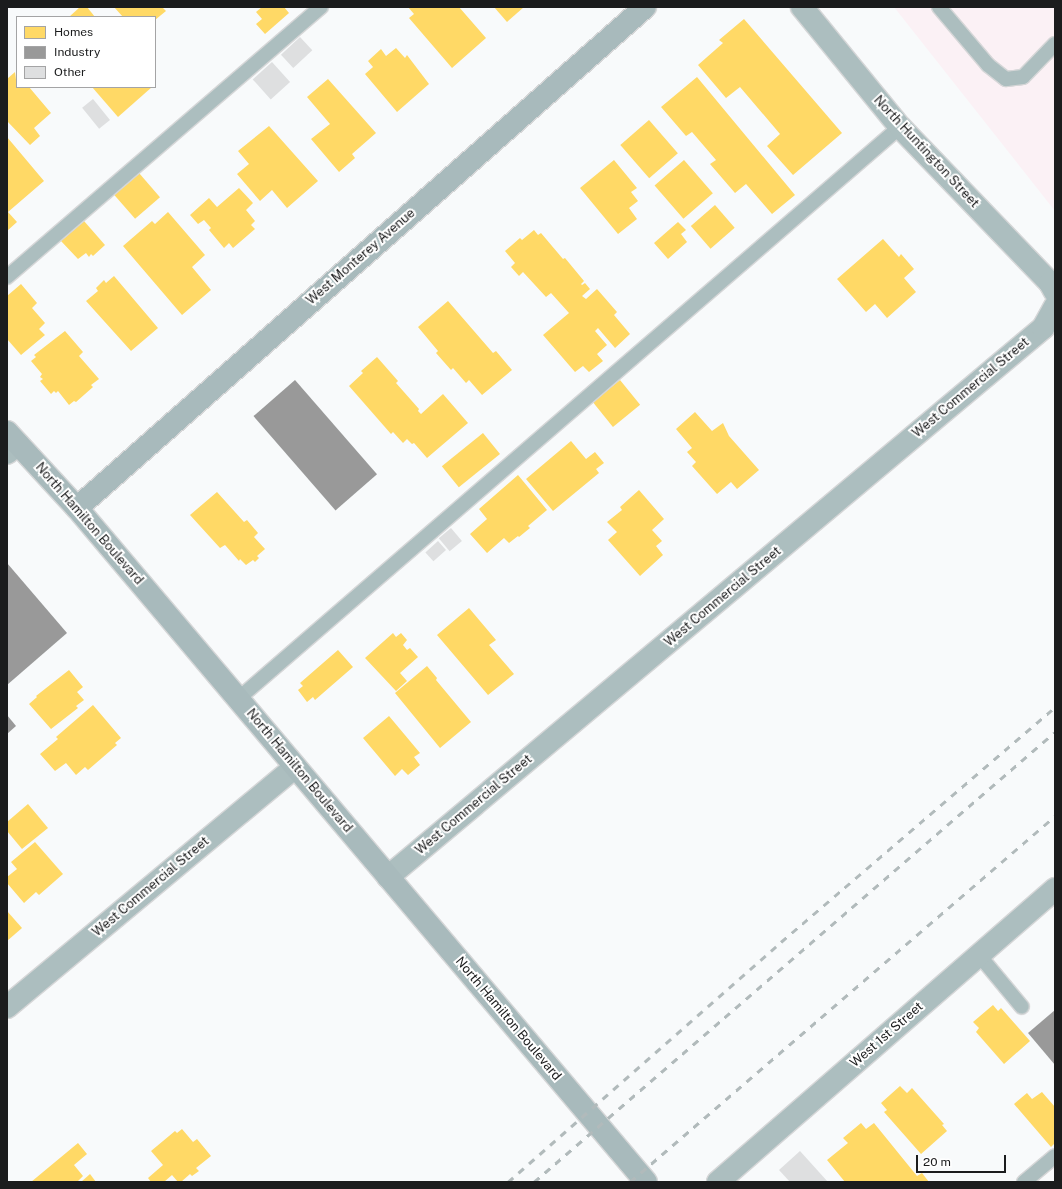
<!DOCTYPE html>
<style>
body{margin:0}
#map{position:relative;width:1062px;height:1189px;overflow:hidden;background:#f8fafb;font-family:"Public Sans",sans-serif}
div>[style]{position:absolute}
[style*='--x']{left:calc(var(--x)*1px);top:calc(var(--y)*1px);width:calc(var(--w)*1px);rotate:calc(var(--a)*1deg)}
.industrial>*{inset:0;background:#fbf1f5}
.homes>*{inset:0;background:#ffd966;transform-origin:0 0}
.industry>*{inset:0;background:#999;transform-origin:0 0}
.building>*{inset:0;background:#dedfe0;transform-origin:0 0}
.roads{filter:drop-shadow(1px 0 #d5d6d7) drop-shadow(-1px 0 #d5d6d7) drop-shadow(0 1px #d5d6d7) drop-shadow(0 -1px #d5d6d7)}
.lane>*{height:14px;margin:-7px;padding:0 7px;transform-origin:7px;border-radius:7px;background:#acbebf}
.street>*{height:22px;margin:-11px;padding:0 11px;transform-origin:11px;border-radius:11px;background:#acbebf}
.secondary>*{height:22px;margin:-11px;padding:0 11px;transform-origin:11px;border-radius:11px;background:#a8babc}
.rail>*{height:3px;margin-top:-1.5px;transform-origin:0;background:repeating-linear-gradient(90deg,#b1babb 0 7px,transparent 0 14px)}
span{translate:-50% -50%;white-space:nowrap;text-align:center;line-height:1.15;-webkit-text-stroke:4px #fff;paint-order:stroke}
.street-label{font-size:13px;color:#1b1c1d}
.frame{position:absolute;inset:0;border:8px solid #1b1c1d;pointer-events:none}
.legend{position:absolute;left:16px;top:16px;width:140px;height:72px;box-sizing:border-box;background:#fff;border:1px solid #a4a4a5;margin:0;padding:5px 7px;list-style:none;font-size:12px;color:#1b1c1d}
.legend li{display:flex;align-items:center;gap:8px;height:20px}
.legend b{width:20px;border:1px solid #a4a4a5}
.scale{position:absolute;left:916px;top:1155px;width:90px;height:18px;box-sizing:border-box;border:2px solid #1b1c1d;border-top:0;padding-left:5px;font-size:12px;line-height:14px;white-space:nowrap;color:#1b1c1d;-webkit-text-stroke:3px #fff;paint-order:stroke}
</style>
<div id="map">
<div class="industrial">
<div style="clip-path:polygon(894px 7px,1055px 7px,1055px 211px)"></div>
</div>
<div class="homes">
<div style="clip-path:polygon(80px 7px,87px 7px,95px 17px,69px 17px)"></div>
<div style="clip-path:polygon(114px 7px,162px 7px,166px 11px,155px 20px,155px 17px,123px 17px)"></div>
<div style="clip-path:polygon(262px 7px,284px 7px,289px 13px,265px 34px,256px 24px,262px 19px,256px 12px)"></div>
<div style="clip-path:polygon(408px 7px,459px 7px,486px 38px,452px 68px,409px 18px,414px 14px)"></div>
<div style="clip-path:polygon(494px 7px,524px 7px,507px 22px)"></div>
<div style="clip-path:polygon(744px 19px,842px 133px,793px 175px,767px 146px,780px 134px,740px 87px,726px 98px,698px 65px,723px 43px,719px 40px)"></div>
<div style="clip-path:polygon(396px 48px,405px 58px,407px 55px,429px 84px,397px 112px,365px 74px,373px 67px,368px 61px,381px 49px,386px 56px)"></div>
<div style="clip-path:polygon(15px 72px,17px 87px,29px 87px,51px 113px,34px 128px,40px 136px,30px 145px,7px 121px,7px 79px)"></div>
<div style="clip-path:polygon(697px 77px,795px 195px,772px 214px,746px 184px,735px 193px,710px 164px,716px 160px,692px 132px,686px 136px,661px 107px)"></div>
<div style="clip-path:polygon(328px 79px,376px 133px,352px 154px,355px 158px,339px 172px,311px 139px,330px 124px,307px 97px)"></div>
<div style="clip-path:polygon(92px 87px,152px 87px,118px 117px)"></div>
<div style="left:649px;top:120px;width:44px;height:38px;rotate:49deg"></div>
<div style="clip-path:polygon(269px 126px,318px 181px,287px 208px,272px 190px,260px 201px,237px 174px,249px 164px,238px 151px)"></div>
<div style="clip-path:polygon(7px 137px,44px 181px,8px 212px,17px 222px,7px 231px)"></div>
<div style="clip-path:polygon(614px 160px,637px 188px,631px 192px,638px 201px,629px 208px,637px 219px,618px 234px,580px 188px)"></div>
<div style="left:684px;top:160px;width:44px;height:39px;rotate:49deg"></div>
<div style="left:139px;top:173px;width:32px;height:33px;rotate:49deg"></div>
<div style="clip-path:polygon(239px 188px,253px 203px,246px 210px,255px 221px,251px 225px,255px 229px,233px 248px,229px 243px,224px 248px,209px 230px,211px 228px,204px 220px,198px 224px,190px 215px,209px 198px,217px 207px)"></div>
<div style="left:715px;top:205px;width:30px;height:32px;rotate:49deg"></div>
<div style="clip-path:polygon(168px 212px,205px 255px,192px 267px,211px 290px,182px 315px,123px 246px,152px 221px,155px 224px)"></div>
<div style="clip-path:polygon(84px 221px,105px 245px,93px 256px,91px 254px,89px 257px,86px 253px,78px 259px,61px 241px)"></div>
<div style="clip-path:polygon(678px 222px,686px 230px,681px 234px,687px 242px,668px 259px,654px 243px)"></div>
<div style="clip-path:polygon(534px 230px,538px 235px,541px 233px,563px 259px,565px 258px,584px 281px,581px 284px,582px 285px,585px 283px,590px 289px,582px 296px,586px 299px,597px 289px,617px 312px,614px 315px,630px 334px,615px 348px,598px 328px,595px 331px,607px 345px,597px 354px,603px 361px,589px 372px,583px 366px,575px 372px,543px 335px,569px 313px,551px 293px,546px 297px,523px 272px,519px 276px,511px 267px,515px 263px,505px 251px,520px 238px,522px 240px)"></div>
<div style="clip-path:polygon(883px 239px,899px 257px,901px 254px,914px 269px,904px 278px,916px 292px,887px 318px,875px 304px,866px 312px,837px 279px)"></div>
<div style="clip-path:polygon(114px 276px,158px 328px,131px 351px,86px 301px,98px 291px,96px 288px,104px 280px,106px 283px)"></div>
<div style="clip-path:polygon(21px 284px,37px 303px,32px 308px,45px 323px,39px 329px,45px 335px,21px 355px,7px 339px,7px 296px)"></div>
<div style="clip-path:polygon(448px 301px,493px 353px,496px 351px,512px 370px,482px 395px,469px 380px,466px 383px,453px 368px,451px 370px,436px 353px,438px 351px,418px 327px)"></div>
<div style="clip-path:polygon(65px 331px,83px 352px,79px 356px,99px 379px,91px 385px,93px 387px,76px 402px,74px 401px,69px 405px,58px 391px,56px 393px,54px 391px,51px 394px,40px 381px,43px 379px,40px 377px,42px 374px,31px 361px,36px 357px,34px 355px)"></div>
<div style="clip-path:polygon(377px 357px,398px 381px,396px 383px,419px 409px,418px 411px,421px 414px,443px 394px,468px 423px,427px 458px,414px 443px,412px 444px,407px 439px,403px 443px,393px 432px,391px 434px,349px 386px,363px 373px,361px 371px)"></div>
<div style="left:620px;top:380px;width:32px;height:35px;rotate:51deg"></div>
<div style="clip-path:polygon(695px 412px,712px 431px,723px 423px,729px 436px,759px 470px,737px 489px,731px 482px,717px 494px,692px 466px,696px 462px,687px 452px,692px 448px,676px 429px)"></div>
<div style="left:483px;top:433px;width:27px;height:53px;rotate:51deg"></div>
<div style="clip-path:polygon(571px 441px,586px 459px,595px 452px,604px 463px,596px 469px,599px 473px,553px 511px,526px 479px)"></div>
<div style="clip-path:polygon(518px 475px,547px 510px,528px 526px,530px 528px,519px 537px,518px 536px,509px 543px,504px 538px,487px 553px,470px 534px,487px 519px,479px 509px)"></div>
<div style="clip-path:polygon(639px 490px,664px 519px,652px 530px,662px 541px,656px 546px,663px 555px,640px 576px,608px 540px,617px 532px,607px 522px,622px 510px,620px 507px)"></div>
<div style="clip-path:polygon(217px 492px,244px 522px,247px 520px,258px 533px,254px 537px,265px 549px,257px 556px,259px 558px,255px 562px,253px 560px,246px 565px,240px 559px,239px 561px,225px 545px,220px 548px,190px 515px)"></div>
<div style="clip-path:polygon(469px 608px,496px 640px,489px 645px,514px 674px,488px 695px,437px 635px)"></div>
<div style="clip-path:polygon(393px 633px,396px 637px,401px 633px,407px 640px,403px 645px,407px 650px,410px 648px,418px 657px,400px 673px,407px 681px,396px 691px,365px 658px)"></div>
<div style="clip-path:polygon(338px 650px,353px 667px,315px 700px,313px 697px,307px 702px,298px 690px,303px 686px,300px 683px)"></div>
<div style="clip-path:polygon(427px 666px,437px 678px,436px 680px,471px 722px,440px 748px,395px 693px)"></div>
<div style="clip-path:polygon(69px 670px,83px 687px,77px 692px,84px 700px,76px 706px,78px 708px,51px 729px,29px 704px,37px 697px,36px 696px)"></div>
<div style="clip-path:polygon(93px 705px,121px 738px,115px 743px,117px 745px,88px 770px,85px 767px,76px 775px,66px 763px,55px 771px,40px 754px,58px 739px,56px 737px)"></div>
<div style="clip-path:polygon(389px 716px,420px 753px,414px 757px,420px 765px,408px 775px,402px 769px,395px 776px,363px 738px)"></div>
<div style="clip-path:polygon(28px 804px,48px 828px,22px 849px,7px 831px,7px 822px)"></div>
<div style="clip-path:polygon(35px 842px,63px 874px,39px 895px,36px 892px,24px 903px,7px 883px,7px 877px,17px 869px,11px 862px)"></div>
<div style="clip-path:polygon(7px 911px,22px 928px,7px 941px)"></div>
<div style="clip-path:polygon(993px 1005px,998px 1011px,1001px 1008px,1030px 1041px,1004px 1064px,976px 1032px,979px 1028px,973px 1022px)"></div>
<div style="clip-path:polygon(900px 1086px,907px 1093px,912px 1088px,944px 1124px,942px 1125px,947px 1131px,921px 1154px,884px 1112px,887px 1110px,881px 1103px)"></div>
<div style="clip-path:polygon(1042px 1092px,1055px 1107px,1055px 1143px,1051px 1147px,1014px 1104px,1027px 1093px,1032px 1099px)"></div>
<div style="clip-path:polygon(861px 1123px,866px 1129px,874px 1123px,917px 1176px,922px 1173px,929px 1182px,845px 1182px,827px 1160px,848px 1143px,843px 1138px)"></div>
<div style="clip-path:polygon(182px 1129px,193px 1142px,197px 1139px,211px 1156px,196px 1168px,199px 1171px,192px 1176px,190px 1174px,181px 1182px,178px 1182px,172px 1175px,164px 1182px,151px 1182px,148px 1178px,163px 1165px,151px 1151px,175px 1131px,177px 1133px)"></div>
<div style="clip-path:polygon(78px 1143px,87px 1154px,74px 1165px,83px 1176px,77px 1182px,31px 1182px)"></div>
<div style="clip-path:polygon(90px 1174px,96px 1182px,81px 1182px)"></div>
</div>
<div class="industry">
<div style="left:295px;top:380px;width:125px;height:55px;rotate:49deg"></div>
<div style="clip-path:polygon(7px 563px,67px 633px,7px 685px)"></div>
<div style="clip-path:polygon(7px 715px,16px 726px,7px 734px)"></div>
<div style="clip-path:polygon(1055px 1010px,1055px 1065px,1028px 1033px)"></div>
</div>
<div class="building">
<div style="left:300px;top:37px;width:18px;height:26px;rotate:47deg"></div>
<div style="left:272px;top:62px;width:27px;height:26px;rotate:48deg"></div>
<div style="left:93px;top:99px;width:27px;height:14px;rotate:51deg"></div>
<div style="left:451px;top:528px;width:17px;height:16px;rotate:50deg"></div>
<div style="left:438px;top:541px;width:12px;height:17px;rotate:48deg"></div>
<div style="clip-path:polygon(800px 1151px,828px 1182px,790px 1182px,779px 1170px)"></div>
</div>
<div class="roads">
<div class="lane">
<div style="--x:939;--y:7;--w:76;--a:49.8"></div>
<div style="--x:988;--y:65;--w:23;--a:38"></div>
<div style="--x:1006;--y:79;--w:17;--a:-7"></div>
<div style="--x:1023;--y:77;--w:46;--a:-45.9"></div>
<div style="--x:7;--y:277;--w:414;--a:-40.7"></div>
<div style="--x:238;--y:699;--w:875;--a:-40.83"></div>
<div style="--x:979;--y:955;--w:67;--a:50.4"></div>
<div style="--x:1024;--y:1182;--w:40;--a:-40"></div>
</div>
<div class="street">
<div style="--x:802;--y:7;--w:155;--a:50.8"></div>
<div style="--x:900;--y:127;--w:216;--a:46.1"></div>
<div style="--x:1050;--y:283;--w:10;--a:61"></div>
<div style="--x:7;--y:453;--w:14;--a:-39"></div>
<div style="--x:388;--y:877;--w:855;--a:-39.97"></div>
<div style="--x:1043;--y:328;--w:25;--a:-61"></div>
<div style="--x:7;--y:1007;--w:375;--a:-39.8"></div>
<div style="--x:718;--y:1182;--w:447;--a:-41"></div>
</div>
<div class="secondary">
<div style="--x:7;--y:432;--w:103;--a:47.4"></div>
<div style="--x:77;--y:508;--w:882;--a:49.83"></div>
<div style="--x:77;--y:508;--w:757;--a:-41.41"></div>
</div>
</div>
<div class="rail">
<div style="--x:508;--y:1182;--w:363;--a:-41.3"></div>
<div style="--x:781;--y:942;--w:361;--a:-40.6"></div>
<div style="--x:534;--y:1182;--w:688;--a:-40.82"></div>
<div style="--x:630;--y:1182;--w:561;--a:-40.73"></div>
</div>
<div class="street-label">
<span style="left:926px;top:152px;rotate:47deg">North Huntington Street</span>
<span style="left:361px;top:257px;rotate:-41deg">West Monterey Avenue</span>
<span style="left:971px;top:388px;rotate:-40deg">West Commercial Street</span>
<span style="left:89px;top:524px;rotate:49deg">North Hamilton Boulevard</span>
<span style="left:723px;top:597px;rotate:-40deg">West Commercial Street</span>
<span style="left:299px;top:771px;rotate:50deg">North Hamilton Boulevard</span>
<span style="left:474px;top:805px;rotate:-40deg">West Commercial Street</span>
<span style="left:151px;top:887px;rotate:-40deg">West Commercial Street</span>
<span style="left:508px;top:1019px;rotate:50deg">North Hamilton Boulevard</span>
<span style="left:887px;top:1035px;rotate:-41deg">West 1st Street</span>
</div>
<div class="frame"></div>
<ul class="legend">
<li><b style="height:11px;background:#ffd966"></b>Homes</li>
<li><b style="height:11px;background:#999"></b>Industry</li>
<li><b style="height:11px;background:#dedfe0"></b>Other</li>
</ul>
<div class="scale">20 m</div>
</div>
